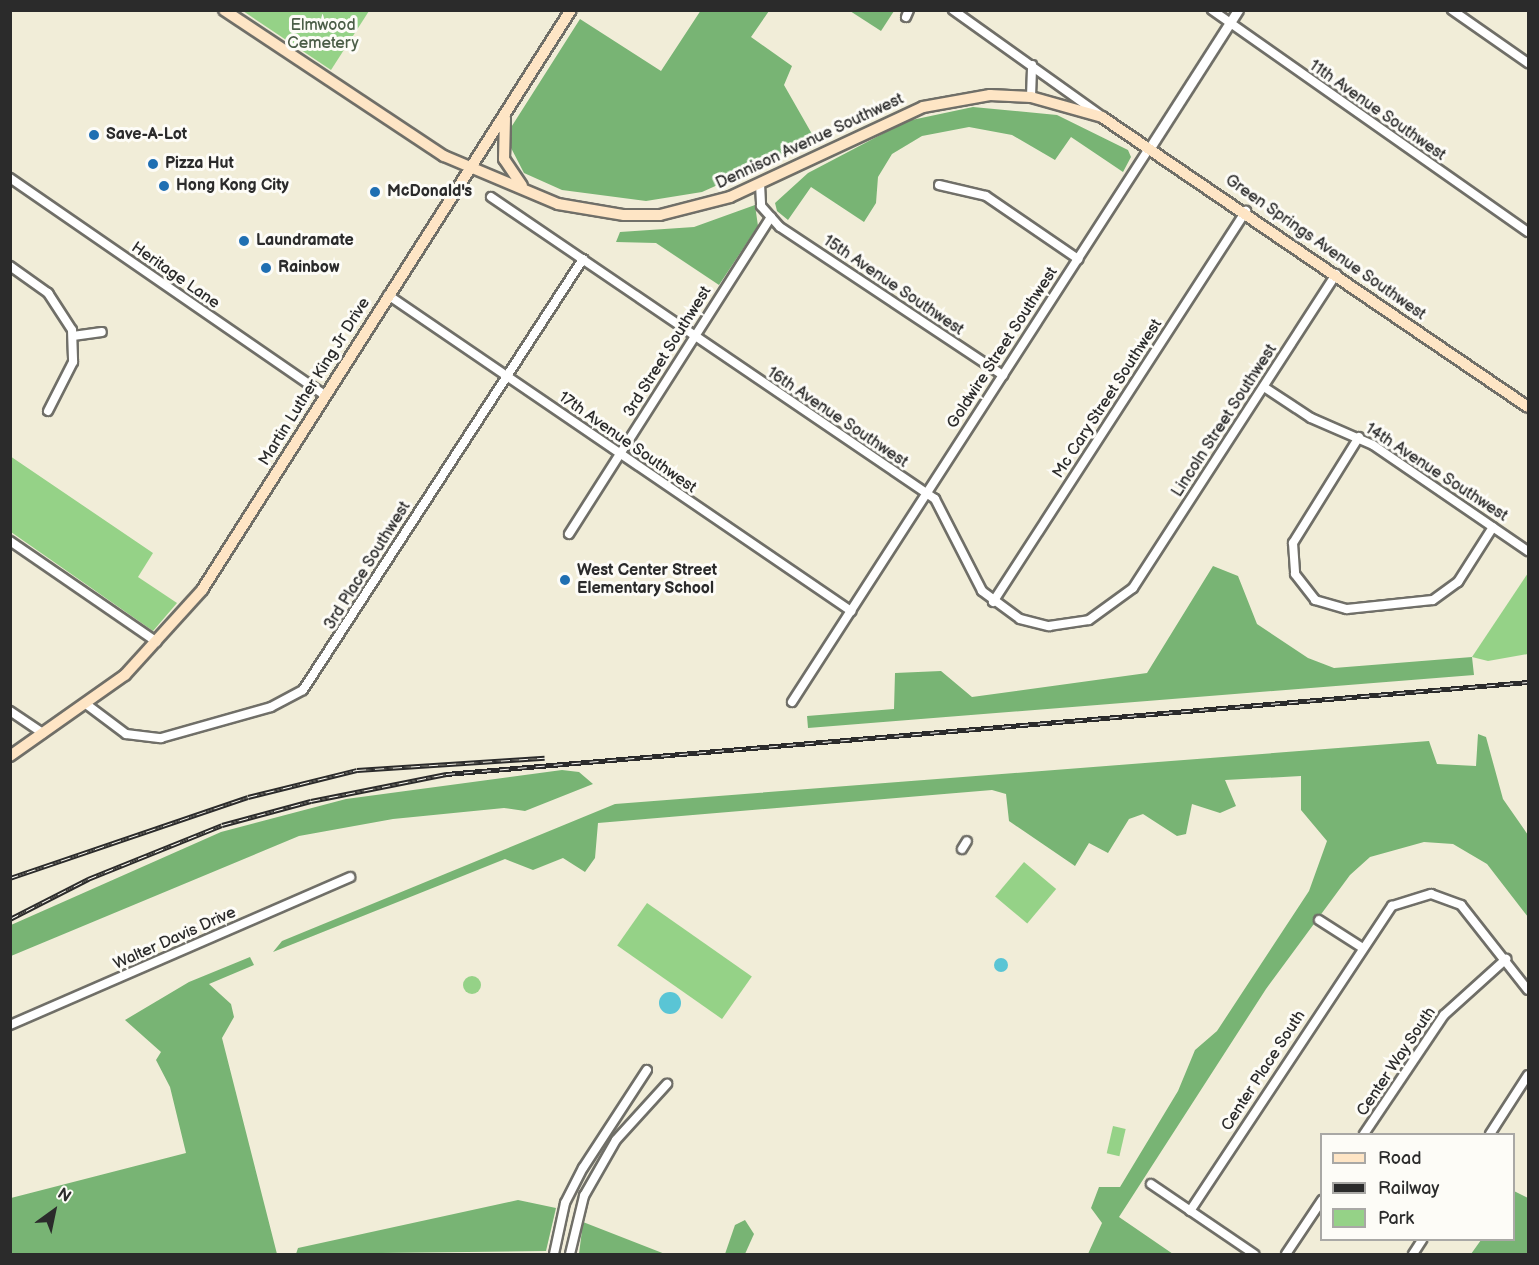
<!DOCTYPE html>
<style>
body{margin:0}
#map{position:relative;width:1539px;height:1265px;overflow:hidden;background:#f1edd8;font-family:"Balsamiq Sans",sans-serif}
div>[style]{position:absolute}
[style*='--x']{left:calc(var(--x)*1px);top:calc(var(--y)*1px);width:calc(var(--w)*1px);rotate:calc(var(--a)*1deg)}
.green>*{inset:0;background:#95d287;transform-origin:0 0}
.round{border-radius:50%}
.forest>*{inset:0;background:#78b474}
.water>*{inset:0;background:#5ac5d5}
.roads{filter:drop-shadow(2px 0 #706f68) drop-shadow(-2px 0 #706f68) drop-shadow(0 2px #706f68) drop-shadow(0 -2px #706f68)}
.minor>*{height:8px;margin:-4px;padding:0 4px;transform-origin:4px;border-radius:4px;background:#fff}
.tertiary>*{height:9px;margin:-4.5px;padding:0 4.5px;transform-origin:4.5px;border-radius:4.5px;background:#fff}
.secondary>*{height:10px;margin:-5px;padding:0 5px;transform-origin:5px;border-radius:5px;background:#fee5c5}
.rail>*{height:5px;margin-top:-2.5px;transform-origin:0;background:repeating-linear-gradient(90deg,#fdfcf7 0 9px,#2b2b2b 0 18px);box-sizing:border-box;border-block:2px solid #2b2b2b}
.dots>*{width:16px;height:16px;translate:-50% -50%;box-sizing:border-box;border:3px solid #fdfcf7;border-radius:50%}
span{translate:-50% -50%;white-space:nowrap;text-align:center;line-height:1.15;-webkit-text-stroke:6px #fdfcf7;paint-order:stroke}
.park-label{font-size:16px;color:#4b5d47}
.street-label{font-size:16px;color:#2b2b2b}
.poi-label{font-size:16px;color:#2b2b2b;font-weight:700}
.left{translate:0 -50%;text-align:left}
.frame{position:absolute;inset:0;border:12px solid #2b2b2b;pointer-events:none}
.legend{position:absolute;left:1320px;top:1133px;width:195px;height:108px;box-sizing:border-box;background:#fdfcf7;border:2px solid #a9a8a5;margin:0;padding:8px 10px;list-style:none;font-size:18px;color:#2b2b2b}
.legend li{display:flex;align-items:center;gap:12px;height:30px}
.legend b{width:30px;border:2px solid #a9a8a5}
.north{position:absolute;left:24px;top:1181px;width:60px;height:60px;-webkit-text-stroke:4px #fdfcf7;paint-order:stroke;rotate:33deg;font-size:16px;font-weight:700;line-height:24px;text-align:center;color:#2b2b2b}
.north::after{content:'';display:block;margin:auto;width:21px;height:27px;background:#2b2b2b;clip-path:polygon(50% 0,100% 100%,50% 72%,0 100%)}
</style>
<div id="map">
<div class="green">
<div style="clip-path:polygon(243px 11px,369px 10px,369px 11px,331px 70px)"></div>
<div style="clip-path:polygon(10px 456px,153px 553px,138px 577px,177px 603px,153px 631px,11px 532px)"></div>
<div style="clip-path:polygon(1528px 573px,1528px 654px,1488px 661px,1472px 657px)"></div>
<div style="left:1024px;top:862px;width:42px;height:45px;rotate:40deg"></div>
<div style="left:647px;top:903px;width:128px;height:52px;rotate:35deg"></div>
<div class="round" style="left:463px;top:976px;width:18px;height:18px"></div>
<div style="left:1113px;top:1126px;width:13px;height:28px;rotate:13deg"></div>
</div>
<div class="forest">
<div style="clip-path:polygon(701px 10px,769px 11px,751px 37px,792px 66px,784px 85px,816px 141px,702px 192px,646px 201px,562px 190px,524px 173px,509px 144px,510px 129px,580px 19px,661px 71px)"></div>
<div style="clip-path:polygon(850px 11px,894px 11px,881px 31px)"></div>
<div style="clip-path:polygon(973px 107px,1057px 115px,1128px 150px,1131px 157px,1123px 172px,1071px 137px,1055px 160px,1012px 135px,969px 127px,922px 136px,892px 154px,878px 177px,876px 203px,864px 222px,811px 187px,788px 220px,777px 211px,775px 203px,808px 173px,907px 121px)"></div>
<div style="clip-path:polygon(755px 205px,758px 226px,719px 285px,656px 243px,616px 242px,620px 232px,694px 227px)"></div>
<div style="clip-path:polygon(1213px 566px,1238px 576px,1257px 624px,1308px 658px,1334px 668px,1472px 657px,1474px 675px,808px 728px,807px 716px,894px 709px,895px 673px,941px 671px,972px 697px,1147px 673px)"></div>
<div style="clip-path:polygon(1478px 734px,1486px 737px,1503px 799px,1528px 835px,1528px 917px,1487px 864px,1453px 844px,1424px 842px,1370px 857px,1350px 875px,1266px 989px,1119px 1217px,1173px 1254px,1088px 1254px,1102px 1223px,1091px 1208px,1099px 1187px,1120px 1187px,1178px 1091px,1195px 1050px,1217px 1031px,1309px 891px,1327px 841px,1301px 810px,1301px 776px,1225px 780px,1236px 806px,1220px 813px,1192px 804px,1186px 834px,1177px 836px,1143px 814px,1129px 819px,1108px 853px,1089px 843px,1075px 866px,1009px 821px,1006px 794px,992px 790px,598px 823px,595px 858px,585px 872px,563px 858px,533px 870px,505px 859px,273px 952px,282px 941px,615px 804px,1429px 741px,1437px 764px,1476px 766px)"></div>
<div style="clip-path:polygon(562px 770px,579px 772px,593px 784px,525px 811px,504px 808px,393px 819px,299px 836px,11px 956px,11px 925px,221px 832px,346px 799px)"></div>
<div style="clip-path:polygon(250px 957px,254px 965px,209px 984px,231px 1004px,234px 1017px,222px 1038px,277px 1254px,11px 1254px,11px 1198px,186px 1153px,170px 1087px,156px 1060px,161px 1052px,125px 1020px,189px 982px)"></div>
<div style="clip-path:polygon(1514px 1191px,1528px 1198px,1528px 1254px,1471px 1254px,1481px 1240px,1514px 1240px)"></div>
<div style="clip-path:polygon(518px 1200px,556px 1208px,546px 1251px,296px 1254px,298px 1248px)"></div>
<div style="clip-path:polygon(745px 1220px,754px 1234px,745px 1254px,725px 1254px,735px 1225px)"></div>
<div style="clip-path:polygon(583px 1222px,665px 1254px,579px 1254px)"></div>
</div>
<div class="water">
<div class="round" style="left:994px;top:958px;width:14px;height:14px"></div>
<div class="round" style="left:659px;top:992px;width:22px;height:22px"></div>
</div>
<div class="roads">
<div class="minor">
<div style="--x:953;--y:10;--w:179;--a:35.5"></div>
<div style="--x:1212;--y:10;--w:386;--a:35.1"></div>
<div style="--x:1452;--y:10;--w:93;--a:34.9"></div>
<div style="--x:906;--y:17;--w:8;--a:-67"></div>
<div style="--x:1031;--y:97;--w:32;--a:-88"></div>
<div style="--x:10;--y:178;--w:382;--a:34.6"></div>
<div style="--x:760;--y:184;--w:22;--a:87"></div>
<div style="--x:761;--y:206;--w:28;--a:48"></div>
<div style="--x:780;--y:227;--w:268;--a:33.6"></div>
<div style="--x:939;--y:185;--w:48;--a:13.2"></div>
<div style="--x:986;--y:196;--w:112;--a:34.4"></div>
<div style="--x:491;--y:197;--w:537;--a:34.22"></div>
<div style="--x:935;--y:499;--w:103;--a:62.9"></div>
<div style="--x:982;--y:591;--w:47;--a:36.4"></div>
<div style="--x:1020;--y:619;--w:30;--a:14"></div>
<div style="--x:1049;--y:626;--w:40;--a:-8.5"></div>
<div style="--x:1089;--y:620;--w:54;--a:-36"></div>
<div style="--x:1133;--y:588;--w:374;--a:-57.1"></div>
<div style="--x:10;--y:266;--w:47;--a:35.4"></div>
<div style="--x:48;--y:293;--w:44;--a:57"></div>
<div style="--x:72;--y:330;--w:32;--a:88"></div>
<div style="--x:73;--y:362;--w:55;--a:117"></div>
<div style="--x:388;--y:295;--w:561;--a:34.31"></div>
<div style="--x:73;--y:336;--w:29;--a:-8"></div>
<div style="--x:1264;--y:387;--w:56;--a:33.4"></div>
<div style="--x:1311;--y:418;--w:68;--a:23.5"></div>
<div style="--x:1373;--y:445;--w:188;--a:34.4"></div>
<div style="--x:1359;--y:437;--w:125;--a:121.9"></div>
<div style="--x:1293;--y:543;--w:31;--a:86"></div>
<div style="--x:1295;--y:574;--w:33;--a:52"></div>
<div style="--x:1315;--y:600;--w:33;--a:16"></div>
<div style="--x:1347;--y:609;--w:86;--a:-6"></div>
<div style="--x:1433;--y:600;--w:31;--a:-36"></div>
<div style="--x:1458;--y:582;--w:65;--a:-57.5"></div>
<div style="--x:569;--y:534;--w:376;--a:-57.5"></div>
<div style="--x:10;--y:541;--w:178;--a:34.5"></div>
<div style="--x:993;--y:602;--w:466;--a:-57.1"></div>
<div style="--x:792;--y:702;--w:660;--a:-57.18"></div>
<div style="--x:86;--y:704;--w:50;--a:36.9"></div>
<div style="--x:126;--y:734;--w:35;--a:7"></div>
<div style="--x:161;--y:738;--w:114;--a:-15.7"></div>
<div style="--x:271;--y:707;--w:36;--a:-28"></div>
<div style="--x:303;--y:690;--w:514;--a:-56.99"></div>
<div style="--x:10;--y:711;--w:40;--a:34"></div>
<div style="--x:962;--y:849;--w:9;--a:-58"></div>
<div style="--x:1319;--y:920;--w:50;--a:32.7"></div>
<div style="--x:10;--y:1025;--w:371;--a:-23.5"></div>
<div style="--x:1364;--y:1134;--w:143;--a:-56.1"></div>
<div style="--x:1444;--y:1015;--w:84;--a:-42.1"></div>
<div style="--x:1490;--y:1134;--w:70;--a:-57.2"></div>
<div style="--x:1151;--y:1184;--w:125;--a:34.2"></div>
<div style="--x:1190;--y:1211;--w:366;--a:-56.5"></div>
<div style="--x:1392;--y:906;--w:41;--a:-17.1"></div>
<div style="--x:1431;--y:894;--w:32;--a:20"></div>
<div style="--x:1461;--y:905;--w:108;--a:51.8"></div>
<div style="--x:554;--y:1254;--w:52;--a:-77.8"></div>
<div style="--x:565;--y:1203;--w:39;--a:-63"></div>
<div style="--x:583;--y:1168;--w:117;--a:-56.9"></div>
<div style="--x:570;--y:1254;--w:60;--a:-76.4"></div>
<div style="--x:584;--y:1196;--w:64;--a:-60.3"></div>
<div style="--x:616;--y:1140;--w:76;--a:-47.7"></div>
<div style="--x:1286;--y:1254;--w:65;--a:-56.3"></div>
<div style="--x:1413;--y:1254;--w:17;--a:-57"></div>
</div>
<div class="tertiary">
<div style="--x:1151;--y:146;--w:161;--a:-57.4"></div>
</div>
<div class="secondary">
<div style="--x:224;--y:10;--w:264;--a:33.6"></div>
<div style="--x:444;--y:156;--w:124;--a:22.8"></div>
<div style="--x:558;--y:204;--w:67;--a:9.5"></div>
<div style="--x:624;--y:215;--w:36;--a:0"></div>
<div style="--x:660;--y:215;--w:72;--a:-14.4"></div>
<div style="--x:730;--y:197;--w:213;--a:-25"></div>
<div style="--x:923;--y:107;--w:68;--a:-10.2"></div>
<div style="--x:990;--y:95;--w:41;--a:2.8"></div>
<div style="--x:1031;--y:97;--w:74;--a:15.7"></div>
<div style="--x:1102;--y:117;--w:515;--a:34.25"></div>
<div style="--x:505;--y:118;--w:41;--a:91.4"></div>
<div style="--x:504;--y:159;--w:32;--a:56"></div>
<div style="--x:10;--y:756;--w:141;--a:-35.2"></div>
<div style="--x:125;--y:675;--w:115;--a:-47.8"></div>
<div style="--x:202;--y:590;--w:687;--a:-57.54"></div>
</div>
</div>
<div class="rail">
<div style="--x:10;--y:878;--w:251;--a:-18.8"></div>
<div style="--x:248;--y:797;--w:112;--a:-13.9"></div>
<div style="--x:357;--y:770;--w:188;--a:-3.7"></div>
<div style="--x:10;--y:919;--w:88;--a:-27.1"></div>
<div style="--x:88;--y:879;--w:144;--a:-21.9"></div>
<div style="--x:222;--y:825;--w:92;--a:-15.1"></div>
<div style="--x:311;--y:801;--w:138;--a:-11.3"></div>
<div style="--x:446;--y:774;--w:1086;--a:-4.86"></div>
</div>
<div class="dots">
<div style="left:94px;top:135px;background:#1f6fb2"></div>
<div style="left:153px;top:164px;background:#1f6fb2"></div>
<div style="left:164px;top:186px;background:#1f6fb2"></div>
<div style="left:375px;top:192px;background:#1f6fb2"></div>
<div style="left:244px;top:241px;background:#1f6fb2"></div>
<div style="left:266px;top:268px;background:#1f6fb2"></div>
<div style="left:565px;top:580px;background:#1f6fb2"></div>
</div>
<div class="park-label">
<span style="left:323px;top:35px">Elmwood<br>Cemetery</span>
</div>
<div class="street-label">
<span style="left:1377px;top:111px;rotate:35deg">11th Avenue Southwest</span>
<span style="left:810px;top:142px;rotate:-25deg">Dennison Avenue Southwest</span>
<span style="left:1325px;top:248px;rotate:35deg">Green Springs Avenue Southwest</span>
<span style="left:175px;top:276px;rotate:35deg">Heritage Lane</span>
<span style="left:893px;top:286px;rotate:34deg">15th Avenue Southwest</span>
<span style="left:1003px;top:348px;rotate:-57deg">Goldwire Street Southwest</span>
<span style="left:668px;top:352px;rotate:-58deg">3rd Street Southwest</span>
<span style="left:315px;top:382px;rotate:-58deg">Martin Luther King Jr Drive</span>
<span style="left:1108px;top:399px;rotate:-57deg">Mc Cary Street Southwest</span>
<span style="left:837px;top:418px;rotate:34deg">16th Avenue Southwest</span>
<span style="left:1225px;top:421px;rotate:-57deg">Lincoln Street Southwest</span>
<span style="left:627px;top:443px;rotate:35deg">17th Avenue Southwest</span>
<span style="left:1436px;top:473px;rotate:33deg">14th Avenue Southwest</span>
<span style="left:368px;top:566px;rotate:-58deg">3rd Place Southwest</span>
<span style="left:175px;top:939px;rotate:-24deg">Walter Davis Drive</span>
<span style="left:1397px;top:1062px;rotate:-56deg">Center Way South</span>
<span style="left:1264px;top:1071px;rotate:-57deg">Center Place South</span>
</div>
<div class="poi-label">
<span class="left" style="left:106px;top:135px">Save-A-Lot</span>
<span class="left" style="left:165px;top:164px">Pizza Hut</span>
<span class="left" style="left:176px;top:186px">Hong Kong City</span>
<span class="left" style="left:387px;top:192px">McDonald's</span>
<span class="left" style="left:256px;top:241px">Laundramate</span>
<span class="left" style="left:278px;top:268px">Rainbow</span>
<span class="left" style="left:577px;top:580px">West Center Street<br>Elementary School</span>
</div>
<div class="frame"></div>
<ul class="legend">
<li><b style="height:8px;background:#fee5c5"></b>Road</li>
<li><b style="height:8px;background:#2b2b2b"></b>Railway</li>
<li><b style="height:16px;background:#95d287"></b>Park</li>
</ul>
<div class="north">N</div>
</div>
